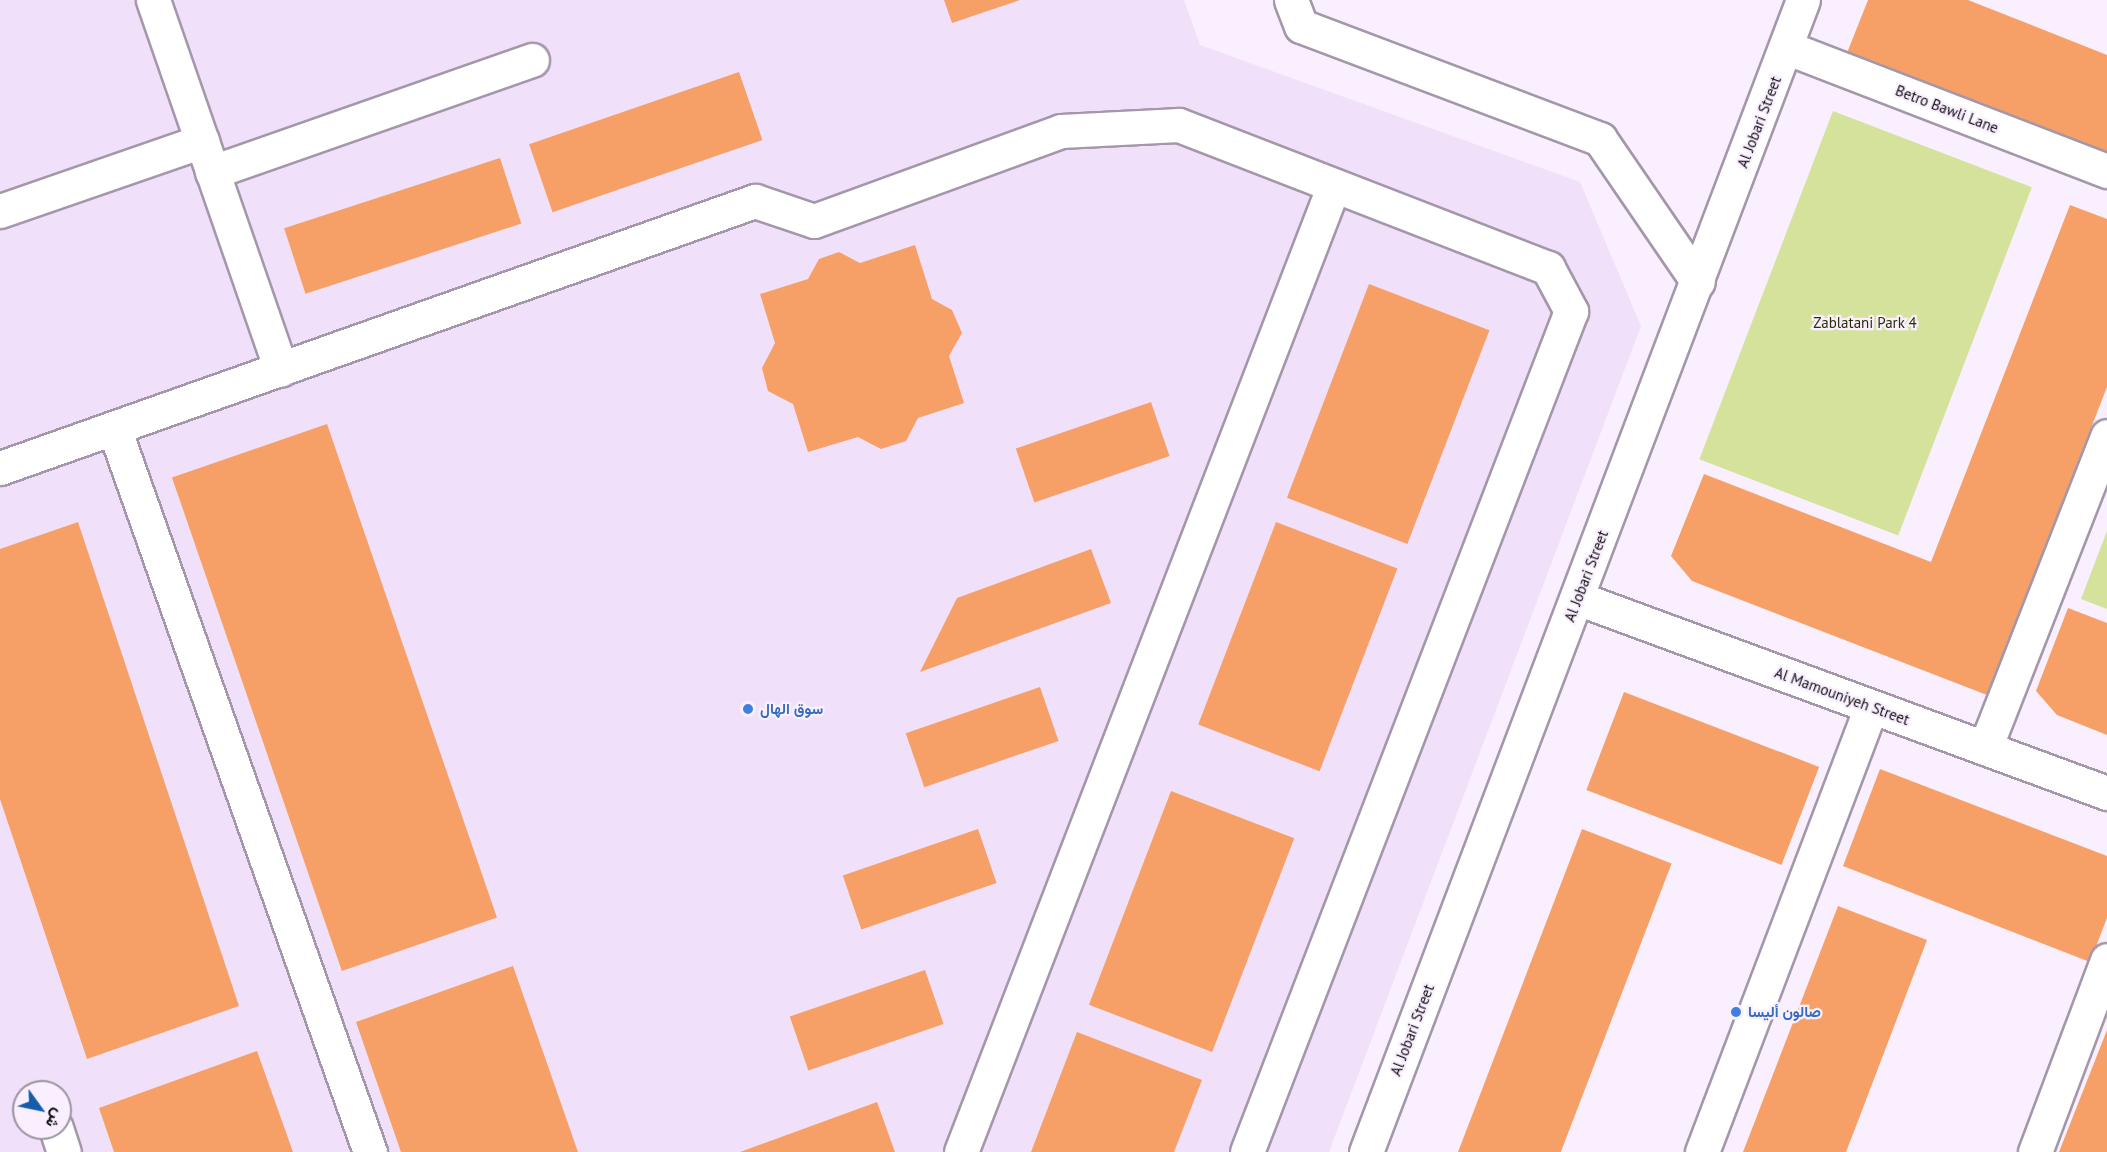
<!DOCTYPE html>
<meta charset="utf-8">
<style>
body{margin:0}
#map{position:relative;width:2107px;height:1152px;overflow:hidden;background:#f9effe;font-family:"PT Sans",Vazirmatn,sans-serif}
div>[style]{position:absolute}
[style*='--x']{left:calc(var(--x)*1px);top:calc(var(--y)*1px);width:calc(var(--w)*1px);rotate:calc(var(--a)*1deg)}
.built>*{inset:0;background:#f1e0f9}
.green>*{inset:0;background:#d4e29c;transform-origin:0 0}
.building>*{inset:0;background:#f6a067;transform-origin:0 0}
.roads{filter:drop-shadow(2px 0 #a397a9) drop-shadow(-2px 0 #a397a9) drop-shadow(0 2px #a397a9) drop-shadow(0 -2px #a397a9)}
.minor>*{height:33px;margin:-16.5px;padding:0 16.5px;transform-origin:16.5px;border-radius:16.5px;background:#fff}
.tertiary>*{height:33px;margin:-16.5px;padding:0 16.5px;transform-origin:16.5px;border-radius:16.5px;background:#fff}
.secondary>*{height:33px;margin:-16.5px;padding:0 16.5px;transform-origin:16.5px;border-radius:16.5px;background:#fff}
.dots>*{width:16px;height:16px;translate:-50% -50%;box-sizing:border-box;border:3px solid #f9effe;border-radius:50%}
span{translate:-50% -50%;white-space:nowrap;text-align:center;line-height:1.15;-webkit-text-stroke:4.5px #f9effe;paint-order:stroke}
.street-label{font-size:15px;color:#100c12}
.park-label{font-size:15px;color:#292f04}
.shop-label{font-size:15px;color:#366cbe;font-weight:700}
.left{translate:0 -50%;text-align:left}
.north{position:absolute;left:12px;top:1080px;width:60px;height:60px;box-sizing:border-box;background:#f9effe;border:2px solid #9c94a0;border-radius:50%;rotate:123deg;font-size:16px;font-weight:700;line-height:24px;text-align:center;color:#100c12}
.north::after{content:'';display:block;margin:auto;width:21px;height:27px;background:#155cab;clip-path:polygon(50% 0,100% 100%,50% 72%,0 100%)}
</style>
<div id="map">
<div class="built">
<div style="clip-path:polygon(evenodd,0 0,1184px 0,1200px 45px,1580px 182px,1641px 326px,1329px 1152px,0 1152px,0 0,24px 1092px,60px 1092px,60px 1128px,24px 1128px,24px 1092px)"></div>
</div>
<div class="green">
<div style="left:1833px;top:111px;width:213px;height:373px;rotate:21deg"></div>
<div style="clip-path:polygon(2107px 531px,2107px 609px,2081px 599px)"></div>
</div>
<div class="building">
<div style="clip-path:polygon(944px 0,1020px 0,952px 23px)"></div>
<div style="clip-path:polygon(1868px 0,1968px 0,2107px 55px,2107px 155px,1847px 53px)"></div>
<div style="left:739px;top:72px;width:72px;height:222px;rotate:71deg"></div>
<div style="left:500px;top:158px;width:69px;height:227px;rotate:72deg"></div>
<div style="clip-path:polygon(2070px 205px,2107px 219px,2107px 387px,1987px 695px,1692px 581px,1671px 556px,1704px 474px,1931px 562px)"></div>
<div style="clip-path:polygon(915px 245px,932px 299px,952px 310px,962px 333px,949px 356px,964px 403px,918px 418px,906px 441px,881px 449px,858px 437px,808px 452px,793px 404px,768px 391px,762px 368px,775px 343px,760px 294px,808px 279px,819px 259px,839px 252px,860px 263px)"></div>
<div style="left:1369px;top:284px;width:129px;height:229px;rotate:21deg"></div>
<div style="left:1151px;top:402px;width:57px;height:143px;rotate:71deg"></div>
<div style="left:327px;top:424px;width:522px;height:164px;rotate:71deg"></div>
<div style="clip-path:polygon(78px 522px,239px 1006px,87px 1059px,0 799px,0 549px)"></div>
<div style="left:1276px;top:522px;width:130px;height:217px;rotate:21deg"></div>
<div style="clip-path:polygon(1091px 549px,1111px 603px,920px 672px,957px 598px)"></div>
<div style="clip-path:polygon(2068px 608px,2107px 623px,2107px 735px,2057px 715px,2036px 691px)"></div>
<div style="left:1040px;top:687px;width:57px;height:142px;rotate:71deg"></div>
<div style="left:1624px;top:692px;width:209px;height:105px;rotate:21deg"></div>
<div style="clip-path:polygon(1880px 769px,2107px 856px,2107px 918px,2090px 962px,1843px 866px)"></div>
<div style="left:1171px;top:791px;width:132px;height:229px;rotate:21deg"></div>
<div style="left:978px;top:829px;width:57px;height:143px;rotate:71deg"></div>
<div style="left:1582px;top:829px;width:96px;height:347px;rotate:21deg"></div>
<div style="clip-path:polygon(1838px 906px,1927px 940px,1858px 1121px,1846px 1152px,1743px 1152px)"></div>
<div style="clip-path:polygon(513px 966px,578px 1152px,401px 1152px,356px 1022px)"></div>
<div style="left:925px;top:970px;width:57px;height:143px;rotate:71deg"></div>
<div style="clip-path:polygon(2107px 1030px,2107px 1152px,2059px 1152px)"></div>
<div style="clip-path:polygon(1077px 1032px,1202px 1080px,1174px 1152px,1031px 1152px)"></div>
<div style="clip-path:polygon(257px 1051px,293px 1152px,114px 1152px,99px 1108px)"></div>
<div style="clip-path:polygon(877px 1102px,895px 1152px,740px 1152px)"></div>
</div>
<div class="roads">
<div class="minor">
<div style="--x:153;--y:0;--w:391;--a:70.9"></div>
<div style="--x:1788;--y:48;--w:342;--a:21.1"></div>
<div style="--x:212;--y:172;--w:339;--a:-19.3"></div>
<div style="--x:0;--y:211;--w:214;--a:-19.1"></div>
<div style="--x:114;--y:428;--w:768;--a:70.53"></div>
<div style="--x:0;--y:468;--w:801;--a:-19.48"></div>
<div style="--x:755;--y:201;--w:62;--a:18.7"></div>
<div style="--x:814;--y:221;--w:263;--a:-20"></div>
<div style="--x:1061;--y:131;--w:118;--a:-2.9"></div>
<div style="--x:1179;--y:125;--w:396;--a:21.2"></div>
<div style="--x:1548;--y:268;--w:49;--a:61.9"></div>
<div style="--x:1571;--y:311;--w:901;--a:111.07"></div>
<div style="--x:1985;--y:748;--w:335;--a:-68.6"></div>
<div style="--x:56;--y:1128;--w:25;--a:72"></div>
<div style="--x:961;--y:1152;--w:1036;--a:-68.91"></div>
<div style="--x:1702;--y:1152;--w:476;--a:-69.2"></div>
<div style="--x:2035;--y:1152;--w:205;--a:-69.4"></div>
</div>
<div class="tertiary">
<div style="--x:1577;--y:598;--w:565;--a:20.2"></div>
</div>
<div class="secondary">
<div style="--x:1291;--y:0;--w:28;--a:69"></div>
<div style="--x:1301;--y:26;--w:320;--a:20.7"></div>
<div style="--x:1600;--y:139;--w:173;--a:55.6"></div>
<div style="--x:1366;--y:1152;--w:1232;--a:-69.23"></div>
</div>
</div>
<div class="dots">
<div style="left:748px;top:709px;background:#3f7fe0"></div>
<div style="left:1736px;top:1012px;background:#3f7fe0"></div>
</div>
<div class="street-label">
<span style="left:1947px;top:109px;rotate:21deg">Betro Bawli Lane</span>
<span style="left:1759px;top:122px;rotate:-69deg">Al Jobari Street</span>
<span style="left:1586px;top:576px;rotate:-69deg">Al Jobari Street</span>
<span style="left:1842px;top:696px;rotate:20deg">Al Mamouniyeh Street</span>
<span style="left:1412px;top:1030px;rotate:-69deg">Al Jobari Street</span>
</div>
<div class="park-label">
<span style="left:1865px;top:323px">Zablatani Park 4</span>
</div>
<div class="shop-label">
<span class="left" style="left:760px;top:709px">سوق الهال</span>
<span class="left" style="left:1748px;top:1012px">صالون أليسا</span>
</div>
<div class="north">ش</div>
</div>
